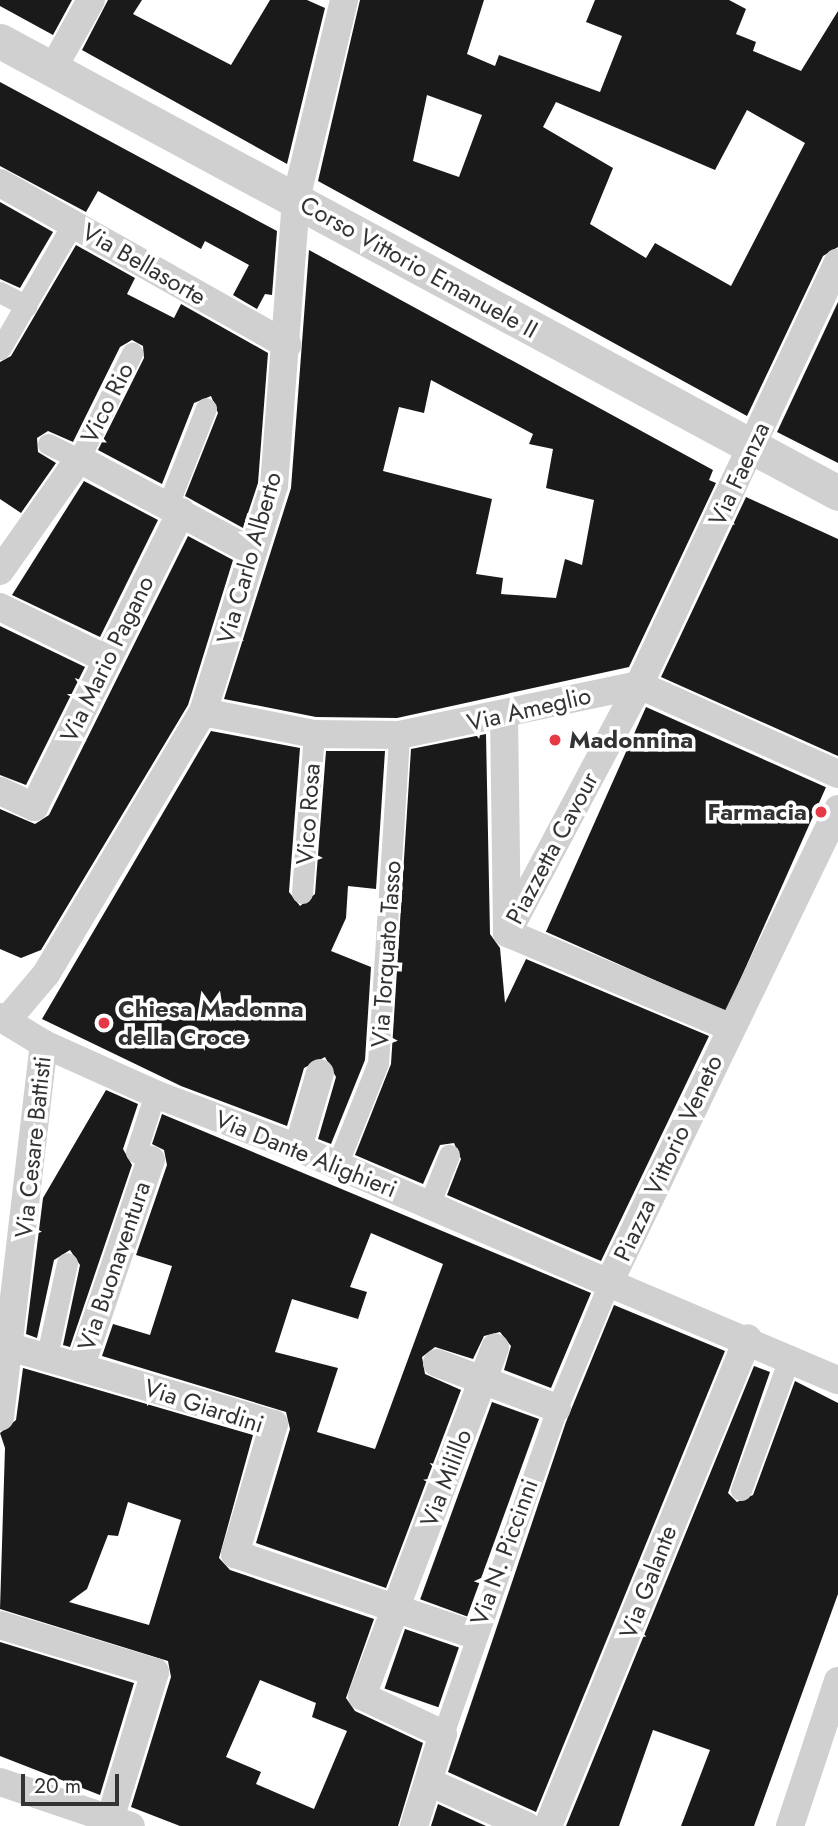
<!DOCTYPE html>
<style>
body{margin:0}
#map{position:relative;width:838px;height:1826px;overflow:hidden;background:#fff;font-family:Jost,sans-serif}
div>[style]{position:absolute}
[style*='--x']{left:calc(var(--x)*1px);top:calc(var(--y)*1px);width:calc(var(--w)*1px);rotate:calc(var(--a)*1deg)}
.building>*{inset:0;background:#1a1a1a;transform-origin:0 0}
.pedestrian>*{height:21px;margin:-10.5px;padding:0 10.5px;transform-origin:10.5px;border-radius:10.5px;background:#d0d0d0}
.minor>*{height:28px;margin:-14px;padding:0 14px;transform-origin:14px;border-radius:14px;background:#d0d0d0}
.tertiary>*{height:35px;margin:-17.5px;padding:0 17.5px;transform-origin:17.5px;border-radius:17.5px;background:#d0d0d0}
.dots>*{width:19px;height:19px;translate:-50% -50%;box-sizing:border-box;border:4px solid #fff;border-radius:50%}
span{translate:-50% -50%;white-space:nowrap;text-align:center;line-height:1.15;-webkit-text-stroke:7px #fff;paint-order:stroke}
.street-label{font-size:24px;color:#333}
.poi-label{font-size:24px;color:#333;font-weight:700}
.left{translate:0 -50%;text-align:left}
.right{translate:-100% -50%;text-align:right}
.scale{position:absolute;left:21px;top:1774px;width:98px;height:32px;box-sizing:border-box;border:4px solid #333;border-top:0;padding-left:9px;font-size:21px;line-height:24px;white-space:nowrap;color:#333;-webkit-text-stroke:5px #fff;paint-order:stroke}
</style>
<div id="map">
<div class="building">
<div style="clip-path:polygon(0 0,72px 0,53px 35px,0 6px)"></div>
<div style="clip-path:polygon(108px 0,142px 0,133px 14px,231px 65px,270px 0,307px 0,325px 8px,287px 164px,82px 50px)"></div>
<div style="clip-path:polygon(evenodd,360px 0,484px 0,467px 54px,495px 66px,499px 55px,600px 92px,622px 36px,586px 22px,595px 0,729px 0,746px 9px,736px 34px,756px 42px,753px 51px,801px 71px,838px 11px,838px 247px,823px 256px,747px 416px,318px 181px,360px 0,427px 95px,482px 115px,459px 177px,413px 161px,427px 95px,360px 0,556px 102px,715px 170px,747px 110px,805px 143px,731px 286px,655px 243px,646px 258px,590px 224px,613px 168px,543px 127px,556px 102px)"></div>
<div style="clip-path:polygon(0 82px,277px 231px,272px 295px,265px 294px,257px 309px,233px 295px,249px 265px,205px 241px,201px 249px,98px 191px,86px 212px,0 166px)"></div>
<div style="clip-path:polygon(0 202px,53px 232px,20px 288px,0 279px)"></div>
<div style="clip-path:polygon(76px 245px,135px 278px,127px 294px,174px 318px,181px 304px,268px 353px,258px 483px,243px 528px,185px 496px,218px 413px,211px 396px,194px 403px,162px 484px,98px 450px,144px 358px,143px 346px,132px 340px,120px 347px,73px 442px,48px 431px,37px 438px,38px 452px,56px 463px,21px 513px,0 499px,0 362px,11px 356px)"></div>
<div style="clip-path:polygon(evenodd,309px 250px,713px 470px,709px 480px,716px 483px,629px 667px,397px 718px,316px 717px,224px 699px,291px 488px,309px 250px,431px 380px,533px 434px,529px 444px,553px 449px,546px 488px,594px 500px,582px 565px,565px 559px,556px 598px,501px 594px,503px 578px,476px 574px,492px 499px,383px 471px,399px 407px,424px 413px,431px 380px)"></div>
<div style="clip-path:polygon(838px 302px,838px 463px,777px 432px)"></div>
<div style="clip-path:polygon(84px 481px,158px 520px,100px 637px,12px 595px)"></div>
<div style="clip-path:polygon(746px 497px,838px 539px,838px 756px,661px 677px)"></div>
<div style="clip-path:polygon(188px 536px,233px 560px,188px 705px,41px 950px,21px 958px,0 949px,0 809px,35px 824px,49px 815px)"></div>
<div style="clip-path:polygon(0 626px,85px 667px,26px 785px,0 775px)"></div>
<div style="left:646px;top:707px;width:197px;height:246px;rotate:24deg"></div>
<div style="clip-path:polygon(211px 731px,300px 748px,289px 892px,300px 906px,315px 894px,326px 751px,385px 751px,376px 889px,348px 886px,346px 918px,331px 951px,371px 967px,365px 1060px,331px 1144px,318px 1139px,336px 1077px,325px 1057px,304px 1068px,287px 1126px,181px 1086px,42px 1019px)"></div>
<div style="clip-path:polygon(486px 734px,490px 934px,500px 948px,505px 1003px,526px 959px,709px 1036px,601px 1261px,447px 1195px,461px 1159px,454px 1143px,440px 1145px,423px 1184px,355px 1155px,391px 1064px,411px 749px)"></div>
<div style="clip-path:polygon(106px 1090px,138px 1104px,123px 1149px,132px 1165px,70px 1347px,63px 1345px,80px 1265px,70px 1250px,54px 1260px,37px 1338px,26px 1334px,43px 1198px)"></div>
<div style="clip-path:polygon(evenodd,162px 1114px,591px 1293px,551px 1388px,504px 1370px,511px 1346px,500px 1332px,484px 1336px,473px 1359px,435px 1347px,422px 1357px,425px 1374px,461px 1390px,386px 1588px,256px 1543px,290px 1429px,286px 1412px,102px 1356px,113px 1324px,150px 1335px,172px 1266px,136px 1255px,167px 1165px,164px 1150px,152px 1144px,162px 1114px,371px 1233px,443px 1264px,375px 1449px,317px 1432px,338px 1368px,275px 1352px,292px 1299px,358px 1319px,367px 1292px,350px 1287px,371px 1233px)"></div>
<div style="clip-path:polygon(614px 1305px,725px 1351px,536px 1812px,448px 1772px,566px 1422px)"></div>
<div style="clip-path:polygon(754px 1366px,770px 1372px,728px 1493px,737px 1502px,753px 1495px,795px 1381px,838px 1403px,838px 1594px,754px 1826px,681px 1826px,710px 1750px,653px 1730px,619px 1826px,566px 1826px)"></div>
<div style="clip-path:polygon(evenodd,23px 1368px,253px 1435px,219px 1558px,230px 1570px,374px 1619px,346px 1698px,355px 1711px,423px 1743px,398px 1826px,180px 1826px,131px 1807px,171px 1677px,168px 1661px,0 1609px,5px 1448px,0 1433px,16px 1420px,23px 1368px,128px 1502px,181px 1520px,149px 1625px,69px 1602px,87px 1589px,108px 1535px,118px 1536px,128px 1502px,23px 1368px,260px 1680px,316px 1703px,312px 1717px,347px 1731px,314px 1809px,256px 1784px,261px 1772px,226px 1757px,260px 1680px)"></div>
<div style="left:492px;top:1402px;width:50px;height:210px;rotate:20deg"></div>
<div style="left:405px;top:1629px;width:57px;height:63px;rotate:19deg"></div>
<div style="clip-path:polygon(0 1642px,134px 1683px,100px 1795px,0 1756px)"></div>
<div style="clip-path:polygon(438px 1804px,486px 1826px,431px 1826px)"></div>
</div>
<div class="pedestrian">
<div style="--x:0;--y:292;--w:30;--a:28"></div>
<div style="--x:0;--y:349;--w:146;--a:-59.9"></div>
<div style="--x:48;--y:444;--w:34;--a:26"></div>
<div style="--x:79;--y:459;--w:119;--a:-63.4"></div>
<div style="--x:168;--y:505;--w:104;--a:-68.6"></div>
<div style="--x:302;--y:893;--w:159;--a:-85.7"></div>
<div style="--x:151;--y:1160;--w:17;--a:-152"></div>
<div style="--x:136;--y:1152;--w:61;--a:-71.9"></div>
<div style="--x:337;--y:1165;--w:110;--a:-68.1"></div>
<div style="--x:378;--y:1063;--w:329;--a:-86.3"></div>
<div style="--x:429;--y:1205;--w:54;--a:-68.2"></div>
<div style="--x:47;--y:1355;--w:94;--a:-77.7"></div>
<div style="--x:741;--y:1490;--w:143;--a:-69.9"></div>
<div style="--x:443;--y:1734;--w:345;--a:-70.7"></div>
<div style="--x:557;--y:1408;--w:135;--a:-67.4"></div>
</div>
<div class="minor">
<div style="--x:52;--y:70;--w:80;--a:-60.9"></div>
<div style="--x:0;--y:183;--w:330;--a:29.4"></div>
<div style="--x:0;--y:571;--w:137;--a:-54.8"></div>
<div style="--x:79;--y:459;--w:197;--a:28.1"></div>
<div style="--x:0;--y:607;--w:118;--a:26.1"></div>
<div style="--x:203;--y:712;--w:113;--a:11.2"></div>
<div style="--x:314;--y:734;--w:85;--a:0.7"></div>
<div style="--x:399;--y:735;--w:245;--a:-11.8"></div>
<div style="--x:639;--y:685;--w:218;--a:24.1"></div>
<div style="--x:504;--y:714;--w:216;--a:89.2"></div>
<div style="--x:0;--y:791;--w:38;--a:25"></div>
<div style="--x:34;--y:807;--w:330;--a:-63.5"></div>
<div style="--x:838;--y:809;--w:526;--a:115.79"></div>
<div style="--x:609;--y:1283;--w:249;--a:23"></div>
<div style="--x:507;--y:933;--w:281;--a:-62"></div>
<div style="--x:639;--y:685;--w:467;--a:-64.8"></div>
<div style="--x:507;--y:933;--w:242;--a:22.9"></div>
<div style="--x:0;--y:1017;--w:52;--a:31.5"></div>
<div style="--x:44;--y:1044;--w:122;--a:24.2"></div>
<div style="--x:155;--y:1094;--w:153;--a:20.7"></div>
<div style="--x:298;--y:1148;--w:339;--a:23.5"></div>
<div style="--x:7;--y:1020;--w:60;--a:-49.7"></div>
<div style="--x:46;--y:974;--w:305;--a:-59.1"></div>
<div style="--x:203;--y:712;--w:237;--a:-72.6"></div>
<div style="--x:274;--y:486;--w:288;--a:-85.6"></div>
<div style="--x:296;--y:199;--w:205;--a:-76.4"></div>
<div style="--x:298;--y:1148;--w:78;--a:-73.7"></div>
<div style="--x:10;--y:1347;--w:275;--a:16.3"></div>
<div style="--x:274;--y:1424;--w:136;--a:106.7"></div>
<div style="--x:235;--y:1554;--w:252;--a:18.7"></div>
<div style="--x:437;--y:1363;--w:128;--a:20.6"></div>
<div style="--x:80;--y:1368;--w:220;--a:-71.2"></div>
<div style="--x:0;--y:1417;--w:376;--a:-83.3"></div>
<div style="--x:0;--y:1625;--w:162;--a:16.9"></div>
<div style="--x:155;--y:1672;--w:161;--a:107"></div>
<div style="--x:0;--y:1782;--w:138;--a:18.6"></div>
<div style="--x:429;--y:1782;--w:107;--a:24.2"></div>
<div style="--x:414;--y:1826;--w:96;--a:-72.5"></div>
<div style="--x:443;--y:1734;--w:89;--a:-154.9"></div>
<div style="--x:362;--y:1696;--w:373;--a:-69.1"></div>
<div style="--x:548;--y:1826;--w:527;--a:-67.71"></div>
<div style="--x:790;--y:1826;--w:153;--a:-71.7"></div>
</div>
<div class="tertiary">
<div style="--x:0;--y:41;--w:952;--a:28.34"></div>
</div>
<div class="dots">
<div style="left:555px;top:740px;background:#e63946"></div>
<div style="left:821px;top:812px;background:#e63946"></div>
<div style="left:104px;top:1023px;background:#e63946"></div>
</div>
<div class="street-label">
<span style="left:144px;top:264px;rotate:30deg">Via Bellasorte</span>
<span style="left:419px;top:267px;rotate:29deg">Corso Vittorio Emanuele II</span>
<span style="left:107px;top:403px;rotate:-63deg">Vico Rio</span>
<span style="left:739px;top:474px;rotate:-65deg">Via Faenza</span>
<span style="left:249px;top:558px;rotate:-74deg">Via Carlo Alberto</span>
<span style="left:107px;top:659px;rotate:-64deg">Via Mario Pagano</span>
<span style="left:529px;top:709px;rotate:-13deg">Via Ameglio</span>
<span style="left:308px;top:814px;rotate:-86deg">Vico Rosa</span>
<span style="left:552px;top:848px;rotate:-62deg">Piazzetta Cavour</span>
<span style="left:386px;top:954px;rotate:-86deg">Via Torquato Tasso</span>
<span style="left:33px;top:1147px;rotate:-84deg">Via Cesare Battisti</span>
<span style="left:306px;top:1154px;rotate:22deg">Via Dante Alighieri</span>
<span style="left:668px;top:1158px;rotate:-65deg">Piazza Vittorio Veneto</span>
<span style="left:114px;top:1266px;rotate:-71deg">Via Buonaventura</span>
<span style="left:204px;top:1406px;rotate:18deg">Via Giardini</span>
<span style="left:446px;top:1478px;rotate:-69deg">Via Milillo</span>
<span style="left:504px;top:1552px;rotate:-70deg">Via N. Piccinni</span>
<span style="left:648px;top:1582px;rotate:-69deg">Via Galante</span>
</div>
<div class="poi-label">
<span class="left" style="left:569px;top:740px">Madonnina</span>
<span class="right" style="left:807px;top:812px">Farmacia</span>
<span class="left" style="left:118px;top:1023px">Chiesa Madonna<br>della Croce</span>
</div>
<div class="scale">20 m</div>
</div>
